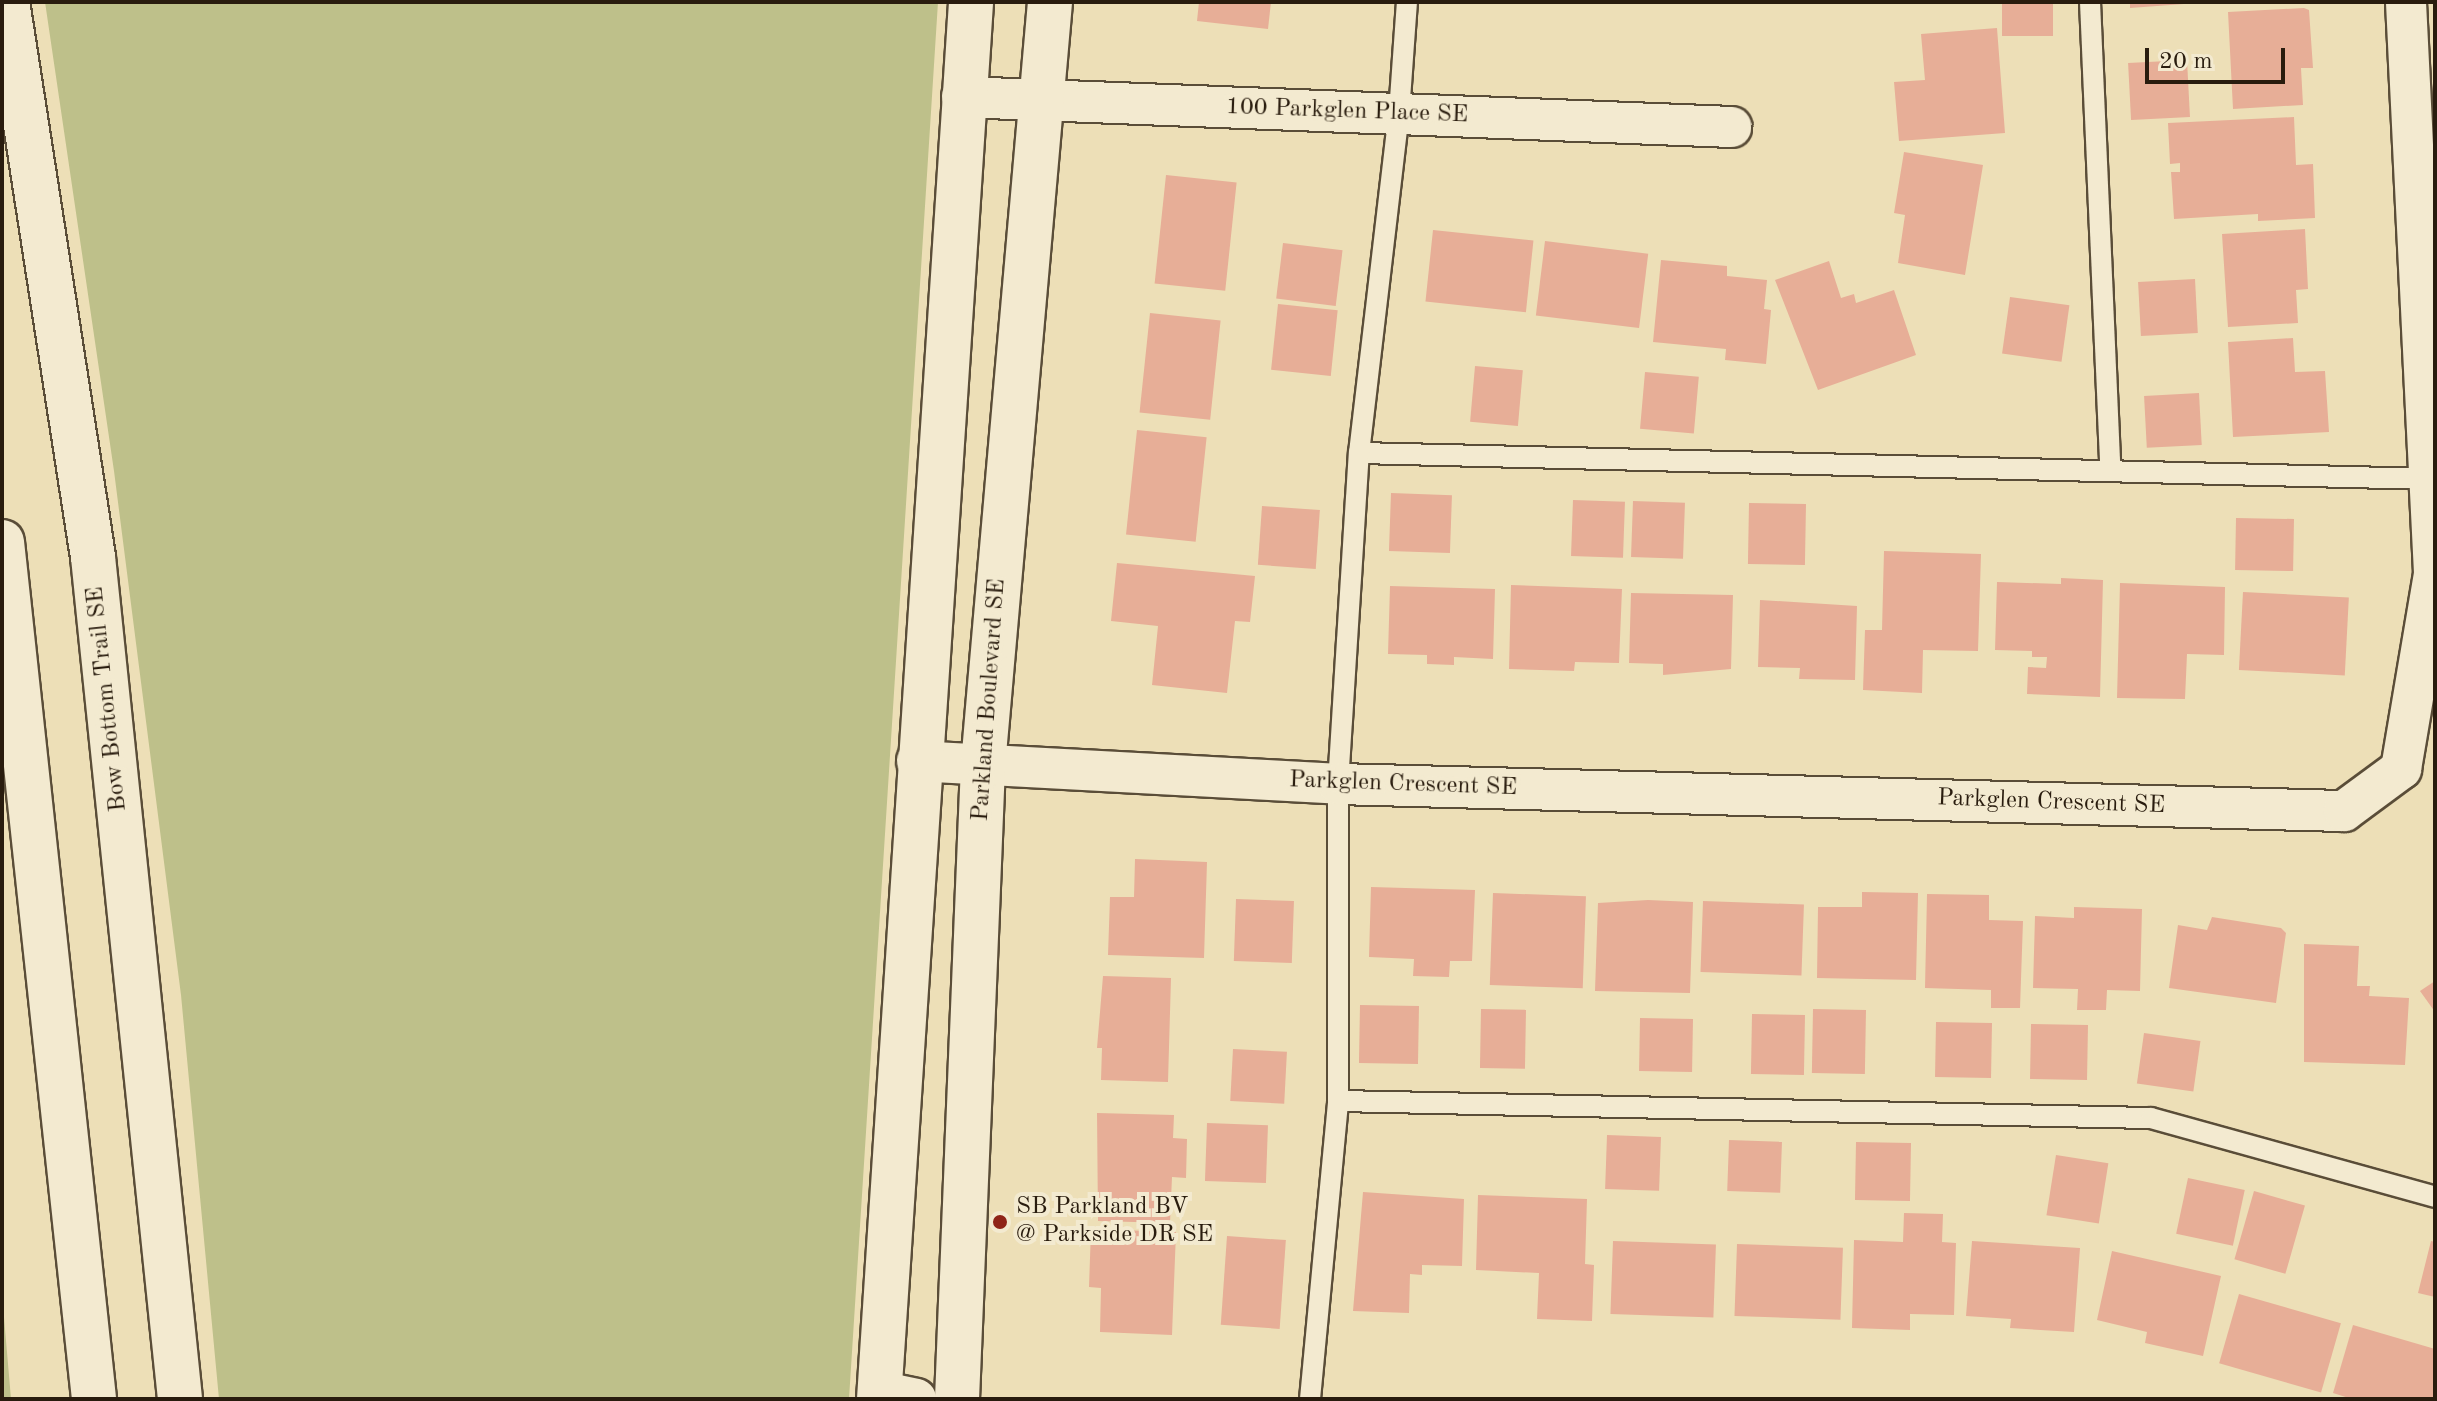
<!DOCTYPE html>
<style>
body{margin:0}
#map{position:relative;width:2437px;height:1401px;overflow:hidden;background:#eddfb7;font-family:"Old Standard TT",serif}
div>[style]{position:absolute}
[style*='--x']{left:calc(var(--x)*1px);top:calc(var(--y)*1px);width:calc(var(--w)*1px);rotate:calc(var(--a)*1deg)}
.green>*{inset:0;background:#bec08a}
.building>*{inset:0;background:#e7ae97;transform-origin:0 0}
.roads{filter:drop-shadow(2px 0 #5a4d38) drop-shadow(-2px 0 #5a4d38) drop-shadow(0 2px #5a4d38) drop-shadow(0 -2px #5a4d38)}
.service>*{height:20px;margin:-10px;padding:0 10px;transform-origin:10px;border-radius:10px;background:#f3ead0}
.minor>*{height:40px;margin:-20px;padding:0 20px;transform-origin:20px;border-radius:20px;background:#f3ead0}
.tertiary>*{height:44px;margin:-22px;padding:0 22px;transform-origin:22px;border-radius:22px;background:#f3ead0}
.secondary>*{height:44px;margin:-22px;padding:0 22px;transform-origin:22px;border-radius:22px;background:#f3ead0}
.dots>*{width:22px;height:22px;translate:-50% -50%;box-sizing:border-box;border:4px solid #f3ead0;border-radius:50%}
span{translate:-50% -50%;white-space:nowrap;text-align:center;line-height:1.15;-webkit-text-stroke:8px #f3ead0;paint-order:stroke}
.street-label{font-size:24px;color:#291c0e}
.poi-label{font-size:24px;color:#291c0e}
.left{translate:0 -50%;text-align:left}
.frame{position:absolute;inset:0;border:4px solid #291c0e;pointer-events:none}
.scale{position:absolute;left:2145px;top:48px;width:140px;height:36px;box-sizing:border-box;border:4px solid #291c0e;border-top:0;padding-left:10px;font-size:24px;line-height:28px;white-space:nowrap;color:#291c0e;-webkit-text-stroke:6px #f3ead0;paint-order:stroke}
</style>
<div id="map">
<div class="green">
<div style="clip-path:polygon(45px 2px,938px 2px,849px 1399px,219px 1399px,181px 995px,114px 471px)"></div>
<div style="clip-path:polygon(2px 1294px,11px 1399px,2px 1399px)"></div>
</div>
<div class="building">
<div style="clip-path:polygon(1199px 2px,1271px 2px,1268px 29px,1197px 21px)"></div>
<div style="left:2002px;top:2px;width:51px;height:34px"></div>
<div style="clip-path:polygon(2130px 2px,2183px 2px,2184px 4px,2130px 8px)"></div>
<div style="clip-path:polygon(2304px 8px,2309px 10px,2313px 68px,2301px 68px,2303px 105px,2233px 109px,2228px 12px)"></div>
<div style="clip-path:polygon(1997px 28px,2005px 133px,1899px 141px,1894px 82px,1925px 80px,1921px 34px)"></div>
<div style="left:2187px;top:60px;width:57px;height:59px;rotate:87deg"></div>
<div style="clip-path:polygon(2294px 117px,2296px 165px,2313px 164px,2315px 218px,2258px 221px,2258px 214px,2174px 219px,2171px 172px,2180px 172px,2180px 163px,2170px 164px,2168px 123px)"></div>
<div style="clip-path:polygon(1904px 152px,1983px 165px,1965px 275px,1898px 263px,1905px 215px,1894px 213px)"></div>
<div style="left:1166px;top:175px;width:71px;height:109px;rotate:6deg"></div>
<div style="clip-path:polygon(2305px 229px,2308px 289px,2296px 290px,2298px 323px,2228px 327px,2222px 234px)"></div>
<div style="left:1433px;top:230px;width:101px;height:72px;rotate:6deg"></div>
<div style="left:1545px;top:241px;width:104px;height:75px;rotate:7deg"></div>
<div style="left:1283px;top:243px;width:60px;height:56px;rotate:7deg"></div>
<div style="clip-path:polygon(1661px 260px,1727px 266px,1727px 276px,1767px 280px,1764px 309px,1771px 310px,1766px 364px,1725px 360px,1726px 349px,1653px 342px)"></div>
<div style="clip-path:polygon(1829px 261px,1841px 298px,1854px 294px,1856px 303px,1894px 290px,1916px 355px,1818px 390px,1775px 280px)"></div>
<div style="left:2195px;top:279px;width:54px;height:57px;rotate:87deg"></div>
<div style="left:2010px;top:297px;width:60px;height:57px;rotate:8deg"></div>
<div style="left:1278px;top:304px;width:60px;height:66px;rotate:6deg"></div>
<div style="left:1150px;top:313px;width:71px;height:100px;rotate:6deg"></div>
<div style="clip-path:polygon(2293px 338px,2295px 372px,2325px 371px,2329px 432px,2233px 437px,2228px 342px)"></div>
<div style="left:1475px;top:366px;width:48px;height:56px;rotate:5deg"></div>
<div style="left:1645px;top:372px;width:54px;height:57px;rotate:5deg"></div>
<div style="left:2199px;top:393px;width:52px;height:55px;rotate:87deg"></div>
<div style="left:1137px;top:430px;width:70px;height:105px;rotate:6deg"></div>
<div style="left:1391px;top:493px;width:61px;height:58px;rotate:2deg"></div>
<div style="left:1573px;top:500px;width:52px;height:56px;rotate:2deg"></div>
<div style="left:1633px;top:501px;width:52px;height:56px;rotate:2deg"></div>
<div style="left:1749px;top:503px;width:57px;height:61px;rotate:1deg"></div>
<div style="left:1262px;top:506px;width:58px;height:59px;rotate:4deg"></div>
<div style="left:2236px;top:518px;width:58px;height:52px;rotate:1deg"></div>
<div style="clip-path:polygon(1884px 551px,1981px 554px,1978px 651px,1923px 650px,1922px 693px,1863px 690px,1865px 630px,1882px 630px)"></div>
<div style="clip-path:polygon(1117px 563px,1255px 576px,1250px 622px,1235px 621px,1227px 693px,1152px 685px,1158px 626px,1111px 621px)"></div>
<div style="clip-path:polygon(2061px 578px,2103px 580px,2100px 697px,2027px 694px,2028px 667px,2046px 668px,2047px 657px,2032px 657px,2032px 651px,1995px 650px,1997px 582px,2061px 584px)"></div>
<div style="clip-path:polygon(2120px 583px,2225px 587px,2224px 655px,2187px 654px,2185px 699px,2117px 698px)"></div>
<div style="clip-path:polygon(1511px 585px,1622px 589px,1619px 663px,1575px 662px,1574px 671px,1509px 669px)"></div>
<div style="clip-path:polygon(1390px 586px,1495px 589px,1493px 659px,1454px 657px,1454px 665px,1427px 664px,1427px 655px,1388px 654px)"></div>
<div style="left:2243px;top:592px;width:106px;height:78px;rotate:3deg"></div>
<div style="clip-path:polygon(1631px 593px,1733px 595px,1731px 669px,1663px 675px,1663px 664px,1629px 663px)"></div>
<div style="clip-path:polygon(1760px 600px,1857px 606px,1855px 680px,1799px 679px,1800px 668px,1758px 667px)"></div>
<div style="clip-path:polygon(1135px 859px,1207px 862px,1204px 958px,1108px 955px,1110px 897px,1134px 897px)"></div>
<div style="clip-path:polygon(1371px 887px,1475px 890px,1472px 961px,1450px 961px,1449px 977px,1413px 976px,1414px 959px,1369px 957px)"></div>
<div style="clip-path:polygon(1862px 892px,1918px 893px,1916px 980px,1817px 978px,1818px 907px,1862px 907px)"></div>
<div style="left:1493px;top:893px;width:93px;height:92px;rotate:2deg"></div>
<div style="clip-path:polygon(1927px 894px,1989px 895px,1989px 920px,2023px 921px,2020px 1008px,1991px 1008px,1991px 990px,1925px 988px)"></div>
<div style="left:1236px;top:899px;width:58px;height:62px;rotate:2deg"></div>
<div style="clip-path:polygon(1648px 900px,1693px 902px,1690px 993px,1595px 991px,1598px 903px)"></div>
<div style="left:1703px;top:901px;width:101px;height:71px;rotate:2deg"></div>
<div style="clip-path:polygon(2074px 907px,2142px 909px,2140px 991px,2107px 990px,2106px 1010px,2077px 1010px,2078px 989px,2033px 988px,2035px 916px,2074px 918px)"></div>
<div style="clip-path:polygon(2212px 917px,2281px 928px,2286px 933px,2276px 1003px,2169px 988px,2178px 925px,2207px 930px)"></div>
<div style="clip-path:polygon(2304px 944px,2359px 946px,2357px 986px,2370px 986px,2369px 996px,2409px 998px,2405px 1065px,2304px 1062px)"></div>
<div style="clip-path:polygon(1103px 976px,1171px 978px,1168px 1082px,1101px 1080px,1102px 1048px,1097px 1048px)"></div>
<div style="clip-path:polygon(2435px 981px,2435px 1012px,2420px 991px)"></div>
<div style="left:1360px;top:1005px;width:59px;height:58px;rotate:1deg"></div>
<div style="left:1481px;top:1009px;width:45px;height:59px;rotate:1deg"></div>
<div style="left:1813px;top:1009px;width:53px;height:64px;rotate:1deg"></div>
<div style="left:1752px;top:1014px;width:53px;height:60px;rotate:1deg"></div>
<div style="left:1640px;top:1018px;width:53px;height:53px;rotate:1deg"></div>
<div style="left:1936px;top:1022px;width:56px;height:55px;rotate:1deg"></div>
<div style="left:2031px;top:1024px;width:57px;height:55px;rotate:1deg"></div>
<div style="left:2144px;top:1033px;width:57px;height:51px;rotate:8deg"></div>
<div style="left:1233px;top:1049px;width:54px;height:52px;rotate:3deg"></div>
<div style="clip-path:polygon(1097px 1113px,1174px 1115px,1173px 1138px,1187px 1139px,1186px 1178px,1172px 1177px,1170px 1223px,1098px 1221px)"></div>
<div style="left:1207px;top:1123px;width:61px;height:58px;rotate:2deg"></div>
<div style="left:1607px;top:1135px;width:54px;height:54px;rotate:2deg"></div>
<div style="left:1729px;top:1140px;width:53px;height:51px;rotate:2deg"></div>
<div style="left:1856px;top:1142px;width:55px;height:58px;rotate:1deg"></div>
<div style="left:2056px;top:1155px;width:53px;height:61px;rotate:9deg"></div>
<div style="left:2188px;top:1178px;width:58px;height:57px;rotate:12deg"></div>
<div style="left:2254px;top:1191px;width:53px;height:71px;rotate:16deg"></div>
<div style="clip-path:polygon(1363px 1192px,1464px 1199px,1462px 1266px,1422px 1265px,1422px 1275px,1410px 1274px,1409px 1313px,1353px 1311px)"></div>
<div style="clip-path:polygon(1478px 1195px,1587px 1199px,1585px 1264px,1594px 1265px,1592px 1321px,1537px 1319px,1539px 1273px,1476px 1270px)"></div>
<div style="clip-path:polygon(1904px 1213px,1943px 1214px,1942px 1242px,1956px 1243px,1954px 1315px,1910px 1314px,1910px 1330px,1852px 1328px,1854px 1240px,1903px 1242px)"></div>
<div style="clip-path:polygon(1091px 1229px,1176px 1232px,1172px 1335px,1100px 1332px,1101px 1288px,1089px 1287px)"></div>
<div style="left:1227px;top:1236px;width:59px;height:89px;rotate:4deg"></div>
<div style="left:1613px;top:1241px;width:103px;height:73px;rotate:2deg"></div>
<div style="clip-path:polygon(1972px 1241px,2080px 1248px,2074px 1332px,2010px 1328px,2011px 1319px,1966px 1316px)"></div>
<div style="clip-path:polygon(2431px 1241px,2435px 1242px,2435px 1297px,2418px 1293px)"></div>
<div style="left:1737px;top:1244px;width:106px;height:72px;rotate:2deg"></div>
<div style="clip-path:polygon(2112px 1251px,2221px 1276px,2203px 1356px,2145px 1343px,2147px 1332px,2097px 1320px)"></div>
<div style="left:2239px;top:1294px;width:106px;height:72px;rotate:16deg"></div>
<div style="clip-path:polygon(2353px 1325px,2435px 1349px,2435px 1399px,2352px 1399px,2333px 1393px)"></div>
</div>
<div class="roads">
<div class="service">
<div style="--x:2090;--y:2;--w:466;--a:87.5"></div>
<div style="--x:1359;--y:453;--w:1075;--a:1.39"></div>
<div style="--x:1338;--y:1101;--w:813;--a:1.2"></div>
<div style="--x:2151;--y:1118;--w:295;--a:15.5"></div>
<div style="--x:1310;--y:1399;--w:299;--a:-84.6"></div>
<div style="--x:1338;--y:1101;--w:317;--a:-90"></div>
<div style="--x:1338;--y:784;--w:332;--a:-86.4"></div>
<div style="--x:1359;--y:453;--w:342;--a:-83.3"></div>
<div style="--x:1399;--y:113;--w:111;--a:-85.9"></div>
</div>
<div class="minor">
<div style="--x:962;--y:97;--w:770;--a:2.23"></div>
<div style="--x:917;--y:761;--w:422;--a:3.1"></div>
<div style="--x:1338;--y:784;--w:1006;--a:1.54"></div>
<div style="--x:2344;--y:811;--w:71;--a:-36.4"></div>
<div style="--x:2401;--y:769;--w:199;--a:-80.4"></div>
<div style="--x:2434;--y:573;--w:572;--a:-92.81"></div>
<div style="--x:879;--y:1391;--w:38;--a:12"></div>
</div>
<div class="tertiary">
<div style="--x:879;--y:1399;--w:1400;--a:-86.23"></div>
<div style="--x:957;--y:1399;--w:635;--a:-87.65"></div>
<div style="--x:983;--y:765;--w:766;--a:-84.98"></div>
</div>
<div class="secondary">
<div style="--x:7;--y:2;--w:562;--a:81.19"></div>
<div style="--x:93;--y:557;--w:846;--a:84.1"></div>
<div style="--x:2;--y:542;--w:862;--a:83.87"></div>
</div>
</div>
<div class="dots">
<div style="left:1000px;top:1222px;background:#8f2418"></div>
</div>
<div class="street-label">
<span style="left:1347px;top:112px;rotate:2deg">100 Parkglen Place SE</span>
<span style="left:108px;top:699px;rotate:-96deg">Bow Bottom Trail SE</span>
<span style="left:990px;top:700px;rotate:-86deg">Parkland Boulevard SE</span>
<span style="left:1403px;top:785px;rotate:2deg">Parkglen Crescent SE</span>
<span style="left:2051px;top:803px;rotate:2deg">Parkglen Crescent SE</span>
</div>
<div class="poi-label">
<span class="left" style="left:1016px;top:1222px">SB Parkland BV<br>@ Parkside DR SE</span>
</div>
<div class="frame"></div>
<div class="scale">20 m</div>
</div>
